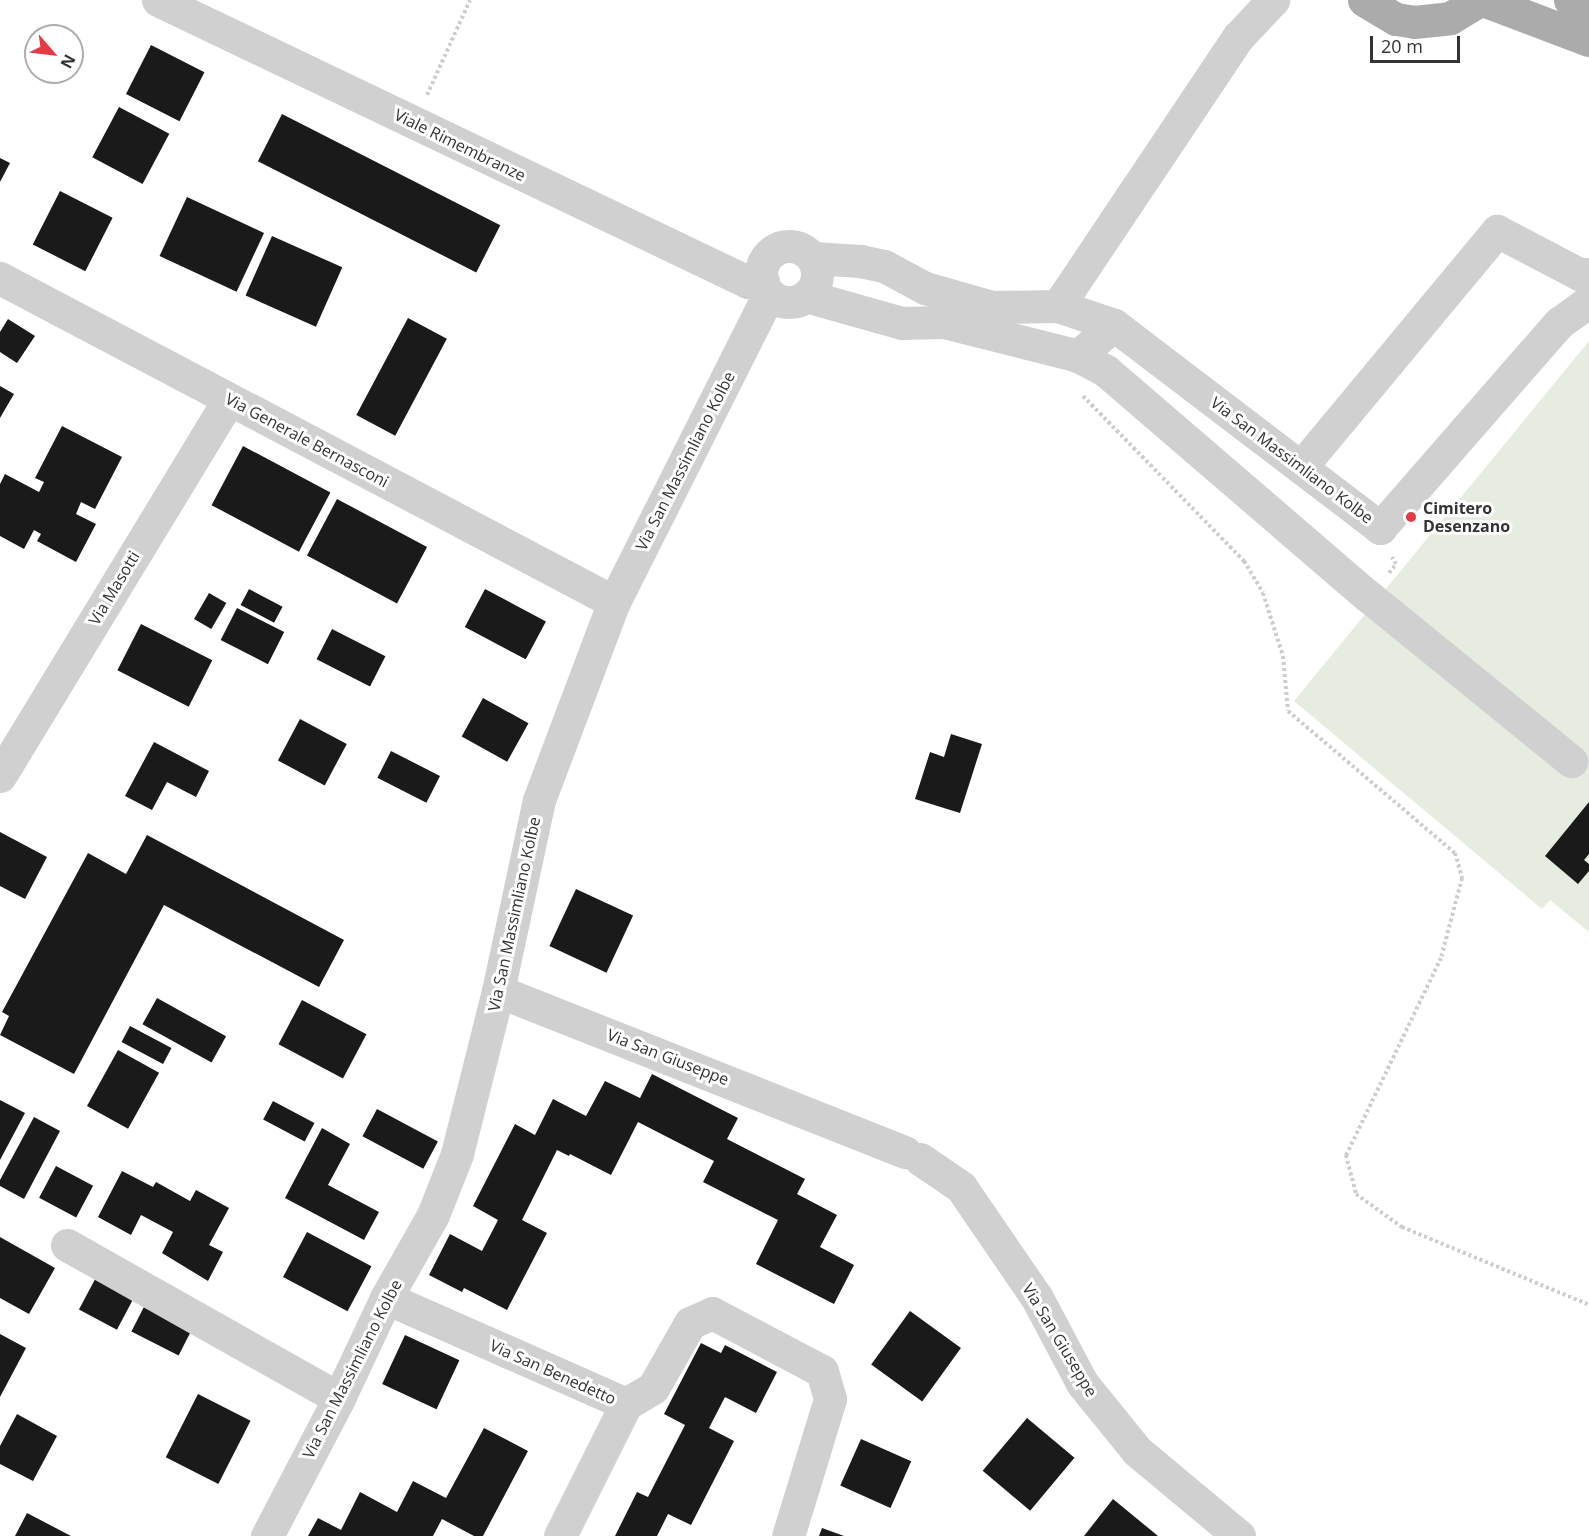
<!DOCTYPE html>
<style>
body{margin:0}
#map{position:relative;width:1589px;height:1536px;overflow:hidden;background:#fff;font-family:"Open Sans",sans-serif}
div>[style]{position:absolute}
[style*='--x']{left:calc(var(--x)*1px);top:calc(var(--y)*1px);width:calc(var(--w)*1px);rotate:calc(var(--a)*1deg)}
.green>*{inset:0;background:#e6ecdf}
.building>*{inset:0;background:#1a1a1a;transform-origin:0 0}
.path>*{height:4px;margin-top:-2px;transform-origin:0;background:repeating-linear-gradient(90deg,#cdcdcd 0 3px,transparent 0 6px)}
.minor>*{height:33px;margin:-16.5px;padding:0 16.5px;transform-origin:16.5px;border-radius:16.5px;background:#d0d0d0}
.minor>.ring{margin:-16.5px;padding:0;box-sizing:content-box;background:none;border:33px solid #d0d0d0;border-radius:50%}
.major>*{height:33px;margin:-16.5px;padding:0 16.5px;transform-origin:16.5px;border-radius:16.5px;background:#ababab}
.dots>*{width:16px;height:16px;translate:-50% -50%;box-sizing:border-box;border:3px solid #fff;border-radius:50%}
span{translate:-50% -50%;white-space:nowrap;text-align:center;line-height:1.15;-webkit-text-stroke:6px #fff;paint-order:stroke}
.street-label{font-size:16px;color:#333}
.poi-label{font-size:16px;color:#333;font-weight:700}
.left{translate:0 -50%;text-align:left}
.north{position:absolute;left:24px;top:24px;width:60px;height:60px;box-sizing:border-box;background:#fff;border:2px solid #adadad;border-radius:50%;rotate:118deg;font-size:16px;font-weight:700;line-height:24px;text-align:center;color:#333}
.north::after{content:'';display:block;margin:auto;width:21px;height:27px;background:#e63946;clip-path:polygon(50% 0,100% 100%,50% 72%,0 100%)}
.scale{position:absolute;left:1370px;top:36px;width:90px;height:27px;box-sizing:border-box;border:3px solid #333;border-top:0;padding-left:8px;font-size:18px;line-height:21px;white-space:nowrap;color:#333;-webkit-text-stroke:4px #fff;paint-order:stroke}
</style>
<div id="map">
<div class="green">
<div style="clip-path:polygon(1589px 341px,1589px 932px,1550px 900px,1542px 909px,1294px 701px)"></div>
</div>
<div class="building">
<div style="left:151px;top:45px;width:60px;height:55px;rotate:27deg"></div>
<div style="left:119px;top:107px;width:57px;height:57px;rotate:28deg"></div>
<div style="left:282px;top:114px;width:245px;height:53px;rotate:27deg"></div>
<div style="clip-path:polygon(0 158px,10px 163px,0 182px)"></div>
<div style="left:60px;top:191px;width:59px;height:60px;rotate:27deg"></div>
<div style="left:187px;top:197px;width:85px;height:65px;rotate:25deg"></div>
<div style="left:272px;top:236px;width:77px;height:65px;rotate:24deg"></div>
<div style="left:408px;top:318px;width:44px;height:110px;rotate:28deg"></div>
<div style="clip-path:polygon(8px 319px,35px 336px,17px 363px,0 352px,0 332px)"></div>
<div style="clip-path:polygon(0 386px,14px 394px,0 418px)"></div>
<div style="clip-path:polygon(62px 426px,122px 457px,95px 509px,81px 502px,76px 514px,96px 524px,76px 562px,37px 541px,41px 534px,34px 530px,24px 549px,0 536px,0 484px,5px 474px,39px 492px,44px 482px,35px 478px)"></div>
<div style="left:243px;top:446px;width:99px;height:67px;rotate:28deg"></div>
<div style="left:337px;top:499px;width:102px;height:64px;rotate:28deg"></div>
<div style="left:249px;top:589px;width:38px;height:18px;rotate:28deg"></div>
<div style="left:485px;top:589px;width:69px;height:43px;rotate:28deg"></div>
<div style="left:209px;top:593px;width:20px;height:30px;rotate:30deg"></div>
<div style="left:237px;top:608px;width:53px;height:36px;rotate:27deg"></div>
<div style="left:141px;top:624px;width:80px;height:52px;rotate:27deg"></div>
<div style="left:332px;top:629px;width:60px;height:34px;rotate:27deg"></div>
<div style="left:483px;top:698px;width:52px;height:44px;rotate:29deg"></div>
<div style="left:300px;top:719px;width:53px;height:47px;rotate:28deg"></div>
<div style="clip-path:polygon(951px 734px,982px 744px,960px 813px,915px 799px,930px 752px,944px 757px)"></div>
<div style="clip-path:polygon(154px 742px,209px 771px,196px 797px,167px 782px,152px 810px,125px 796px)"></div>
<div style="left:391px;top:751px;width:55px;height:30px;rotate:27deg"></div>
<div style="clip-path:polygon(1589px 802px,1589px 854px,1584px 860px,1589px 864px,1589px 871px,1578px 884px,1545px 856px)"></div>
<div style="clip-path:polygon(0 832px,47px 857px,25px 899px,0 886px)"></div>
<div style="clip-path:polygon(147px 835px,344px 940px,319px 987px,164px 905px,74px 1074px,0 1035px,9px 1016px,2px 1012px,88px 853px,126px 874px)"></div>
<div style="left:576px;top:889px;width:63px;height:63px;rotate:25deg"></div>
<div style="left:157px;top:998px;width:79px;height:30px;rotate:29deg"></div>
<div style="left:302px;top:1000px;width:73px;height:50px;rotate:28deg"></div>
<div style="left:130px;top:1026px;width:47px;height:18px;rotate:28deg"></div>
<div style="left:118px;top:1050px;width:47px;height:64px;rotate:29deg"></div>
<div style="clip-path:polygon(652px 1074px,738px 1118px,727px 1139px,805px 1179px,797px 1194px,837px 1215px,820px 1247px,854px 1265px,834px 1304px,756px 1264px,778px 1220px,703px 1182px,714px 1161px,638px 1122px,611px 1175px,570px 1154px,569px 1156px,557px 1150px,522px 1220px,547px 1233px,507px 1310px,464px 1288px,462px 1292px,429px 1275px,450px 1234px,482px 1251px,498px 1220px,473px 1206px,515px 1124px,535px 1135px,553px 1099px,586px 1116px,605px 1081px,640px 1098px)"></div>
<div style="clip-path:polygon(0 1100px,25px 1113px,0 1160px)"></div>
<div style="left:273px;top:1101px;width:47px;height:21px;rotate:28deg"></div>
<div style="left:377px;top:1109px;width:69px;height:31px;rotate:28deg"></div>
<div style="clip-path:polygon(34px 1117px,60px 1131px,24px 1199px,0 1186px,0 1180px)"></div>
<div style="clip-path:polygon(322px 1128px,350px 1144px,328px 1185px,379px 1212px,364px 1240px,285px 1198px)"></div>
<div style="left:56px;top:1166px;width:42px;height:36px;rotate:28deg"></div>
<div style="clip-path:polygon(122px 1171px,153px 1187px,156px 1182px,190px 1201px,196px 1190px,229px 1208px,209px 1245px,223px 1252px,208px 1281px,162px 1253px,173px 1232px,141px 1215px,131px 1235px,98px 1217px)"></div>
<div style="left:307px;top:1232px;width:73px;height:51px;rotate:28deg"></div>
<div style="clip-path:polygon(0 1237px,55px 1268px,29px 1314px,0 1298px)"></div>
<div style="left:101px;top:1268px;width:43px;height:47px;rotate:28deg"></div>
<div style="left:150px;top:1295px;width:53px;height:41px;rotate:27deg"></div>
<div style="left:910px;top:1311px;width:63px;height:66px;rotate:36deg"></div>
<div style="clip-path:polygon(0 1334px,26px 1348px,0 1397px)"></div>
<div style="left:405px;top:1335px;width:60px;height:54px;rotate:25deg"></div>
<div style="clip-path:polygon(701px 1343px,721px 1353px,725px 1345px,777px 1372px,756px 1413px,725px 1397px,709px 1428px,734px 1441px,691px 1525px,668px 1514px,657px 1536px,615px 1536px,637px 1492px,648px 1497px,685px 1425px,664px 1414px)"></div>
<div style="left:198px;top:1394px;width:59px;height:71px;rotate:27deg"></div>
<div style="clip-path:polygon(17px 1414px,57px 1436px,33px 1481px,0 1464px,0 1446px)"></div>
<div style="left:1027px;top:1418px;width:62px;height:69px;rotate:40deg"></div>
<div style="clip-path:polygon(484px 1428px,528px 1451px,483px 1536px,474px 1536px,442px 1519px,433px 1536px,308px 1536px,318px 1518px,341px 1530px,360px 1492px,397px 1512px,413px 1481px,446px 1498px)"></div>
<div style="left:861px;top:1439px;width:55px;height:51px;rotate:24deg"></div>
<div style="clip-path:polygon(1113px 1499px,1158px 1536px,1084px 1536px)"></div>
<div style="clip-path:polygon(27px 1513px,71px 1536px,15px 1536px)"></div>
<div style="clip-path:polygon(822px 1528px,844px 1536px,819px 1536px)"></div>
</div>
<div class="path">
<div style="--x:427;--y:95;--w:104;--a:-65.6"></div>
<div style="--x:1083;--y:396;--w:231;--a:45.7"></div>
<div style="--x:1244;--y:561;--w:37;--a:59"></div>
<div style="--x:1263;--y:593;--w:66;--a:72.4"></div>
<div style="--x:1283;--y:656;--w:55;--a:84.8"></div>
<div style="--x:1288;--y:711;--w:219;--a:40.4"></div>
<div style="--x:1455;--y:853;--w:26;--a:74"></div>
<div style="--x:1462;--y:878;--w:83;--a:104.7"></div>
<div style="--x:1441;--y:958;--w:219;--a:115.7"></div>
<div style="--x:1346;--y:1155;--w:40;--a:75.6"></div>
<div style="--x:1356;--y:1194;--w:57;--a:35.7"></div>
<div style="--x:1402;--y:1227;--w:203;--a:22.6"></div>
<div style="--x:1389;--y:573;--w:11;--a:-52"></div>
<div style="--x:1396;--y:564;--w:8;--a:-120"></div>
</div>
<div class="minor">
<div style="--x:158;--y:0;--w:654;--a:25.55"></div>
<div style="--x:748;--y:282;--w:15;--a:-4"></div>
<div class="ring" style="left:761px;top:246px;width:23px;height:23px"></div>
<div style="--x:813;--y:258;--w:47;--a:3.7"></div>
<div style="--x:860;--y:261;--w:25;--a:12"></div>
<div style="--x:884;--y:266;--w:47;--a:28.2"></div>
<div style="--x:925;--y:288;--w:70;--a:15.8"></div>
<div style="--x:992;--y:307;--w:66;--a:-0.9"></div>
<div style="--x:1058;--y:306;--w:59;--a:18.7"></div>
<div style="--x:1114;--y:325;--w:335;--a:37.3"></div>
<div style="--x:1380;--y:528;--w:272;--a:-48.9"></div>
<div style="--x:1559;--y:323;--w:37;--a:-36"></div>
<div style="--x:0;--y:278;--w:694;--a:27.82"></div>
<div style="--x:806;--y:296;--w:100;--a:15.7"></div>
<div style="--x:902;--y:323;--w:41;--a:-1.4"></div>
<div style="--x:943;--y:322;--w:51;--a:-17"></div>
<div style="--x:1058;--y:306;--w:325;--a:-56.2"></div>
<div style="--x:1239;--y:36;--w:50;--a:-46.6"></div>
<div style="--x:944;--y:322;--w:138;--a:14.2"></div>
<div style="--x:1114;--y:325;--w:48;--a:139.3"></div>
<div style="--x:1078;--y:356;--w:32;--a:28"></div>
<div style="--x:1106;--y:371;--w:345;--a:40.7"></div>
<div style="--x:1368;--y:596;--w:262;--a:39.1"></div>
<div style="--x:1301;--y:467;--w:307;--a:-50.3"></div>
<div style="--x:1497;--y:231;--w:93;--a:27.7"></div>
<div style="--x:1579;--y:274;--w:10;--a:0"></div>
<div style="--x:0;--y:776;--w:441;--a:-58.7"></div>
<div style="--x:498;--y:991;--w:438;--a:21.6"></div>
<div style="--x:920;--y:1159;--w:50;--a:34.3"></div>
<div style="--x:961;--y:1187;--w:135;--a:55.6"></div>
<div style="--x:1037;--y:1298;--w:96;--a:62.1"></div>
<div style="--x:1082;--y:1383;--w:87;--a:51"></div>
<div style="--x:1137;--y:1451;--w:133;--a:39.8"></div>
<div style="--x:67;--y:1245;--w:312;--a:29.4"></div>
<div style="--x:386;--y:1298;--w:262;--a:23.8"></div>
<div style="--x:626;--y:1404;--w:31;--a:-31"></div>
<div style="--x:653;--y:1388;--w:75;--a:-60.4"></div>
<div style="--x:690;--y:1323;--w:24;--a:-24"></div>
<div style="--x:712;--y:1313;--w:124;--a:27.8"></div>
<div style="--x:822;--y:1371;--w:29;--a:74"></div>
<div style="--x:830;--y:1399;--w:143;--a:107"></div>
<div style="--x:267;--y:1536;--w:156;--a:-62.4"></div>
<div style="--x:339;--y:1398;--w:110;--a:-64.8"></div>
<div style="--x:386;--y:1298;--w:95;--a:-60.5"></div>
<div style="--x:433;--y:1215;--w:66;--a:-68.5"></div>
<div style="--x:457;--y:1154;--w:168;--a:-75.9"></div>
<div style="--x:498;--y:991;--w:195;--a:-77.9"></div>
<div style="--x:539;--y:800;--w:212;--a:-69.3"></div>
<div style="--x:614;--y:602;--w:345;--a:-63.3"></div>
<div style="--x:560;--y:1536;--w:148;--a:-63.4"></div>
</div>
<div class="major">
<div style="--x:1364;--y:0;--w:37;--a:31"></div>
<div style="--x:1396;--y:19;--w:18;--a:9"></div>
<div style="--x:1414;--y:22;--w:36;--a:-6"></div>
<div style="--x:1450;--y:18;--w:35;--a:-31"></div>
<div style="--x:1483;--y:0;--w:113;--a:20.7"></div>
<div style="--x:1570;--y:0;--w:26;--a:43"></div>
</div>
<div class="dots">
<div style="left:1411px;top:517px;background:#e63946"></div>
</div>
<div class="street-label">
<span style="left:460px;top:145px;rotate:26deg">Viale Rimembranze</span>
<span style="left:307px;top:440px;rotate:28deg">Via Generale Bernasconi</span>
<span style="left:1292px;top:460px;rotate:37deg">Via San Massimliano Kolbe</span>
<span style="left:685px;top:461px;rotate:-63deg">Via San Massimliano Kolbe</span>
<span style="left:114px;top:588px;rotate:-59deg">Via Masotti</span>
<span style="left:514px;top:914px;rotate:-78deg">Via San Massimliano Kolbe</span>
<span style="left:668px;top:1057px;rotate:21deg">Via San Giuseppe</span>
<span style="left:1060px;top:1340px;rotate:59deg">Via San Giuseppe</span>
<span style="left:352px;top:1369px;rotate:-63deg">Via San Massimliano Kolbe</span>
<span style="left:553px;top:1372px;rotate:24deg">Via San Benedetto</span>
</div>
<div class="poi-label">
<span class="left" style="left:1423px;top:517px">Cimitero<br>Desenzano</span>
</div>
<div class="north">N</div>
<div class="scale">20 m</div>
</div>
